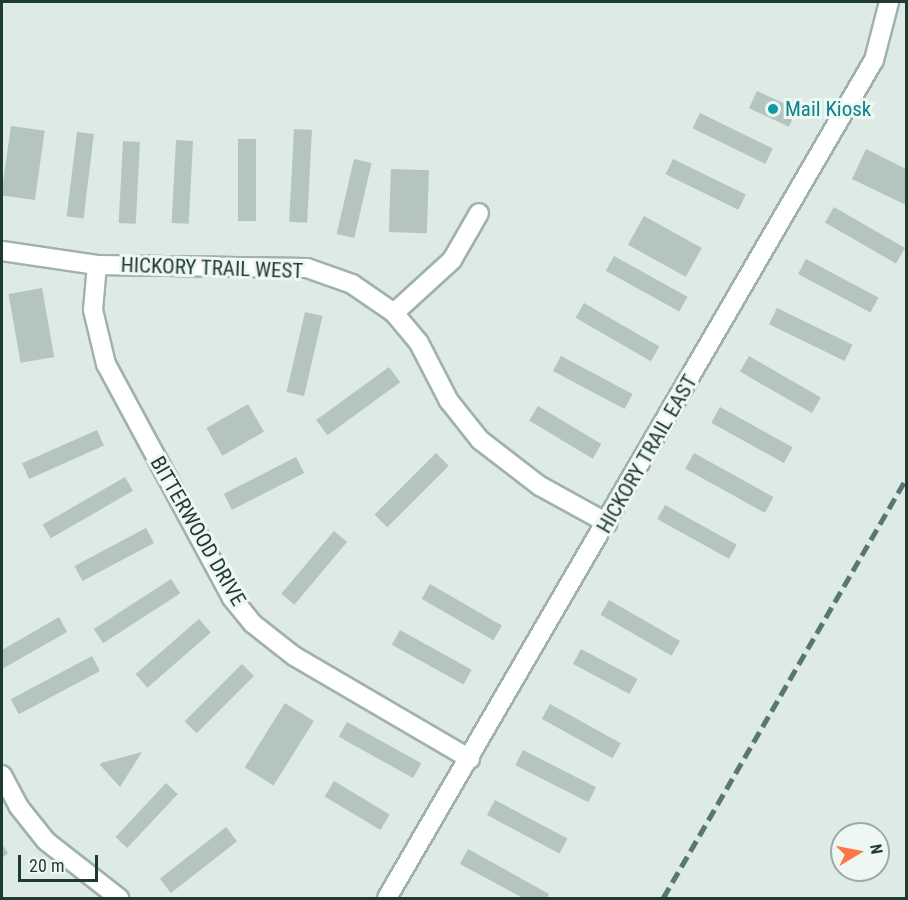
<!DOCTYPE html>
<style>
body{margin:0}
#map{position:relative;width:908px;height:900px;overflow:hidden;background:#ddeae5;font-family:"Roboto Condensed",sans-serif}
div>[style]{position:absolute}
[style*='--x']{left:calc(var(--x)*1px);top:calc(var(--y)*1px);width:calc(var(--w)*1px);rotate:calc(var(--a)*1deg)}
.building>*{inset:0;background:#b3c5be;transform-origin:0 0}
.roads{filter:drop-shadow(2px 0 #a0b2ac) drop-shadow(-2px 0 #a0b2ac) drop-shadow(0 2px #a0b2ac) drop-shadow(0 -2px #a0b2ac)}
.minor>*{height:18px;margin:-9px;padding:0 9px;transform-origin:9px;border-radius:9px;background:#fff}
.rail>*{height:4.5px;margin-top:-2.25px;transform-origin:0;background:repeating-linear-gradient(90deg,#58776f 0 12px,transparent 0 18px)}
.dots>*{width:16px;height:16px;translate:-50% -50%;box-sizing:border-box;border:3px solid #eef7f2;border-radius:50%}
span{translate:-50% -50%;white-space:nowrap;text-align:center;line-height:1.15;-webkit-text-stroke:6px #eef7f2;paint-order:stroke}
.culture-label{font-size:21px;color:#0d838f}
.left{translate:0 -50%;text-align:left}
.street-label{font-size:21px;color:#1e3b33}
.frame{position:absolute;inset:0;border:3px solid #1e3b33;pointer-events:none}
.north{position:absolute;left:830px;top:822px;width:60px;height:60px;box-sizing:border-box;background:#eef7f2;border:2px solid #9baca6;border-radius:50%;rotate:80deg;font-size:16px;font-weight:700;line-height:24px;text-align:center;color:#1e3b33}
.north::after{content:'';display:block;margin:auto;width:21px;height:27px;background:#fc764a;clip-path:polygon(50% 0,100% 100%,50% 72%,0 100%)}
.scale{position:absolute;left:18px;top:855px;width:80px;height:27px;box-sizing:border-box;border:3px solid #1e3b33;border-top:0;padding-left:8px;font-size:18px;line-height:21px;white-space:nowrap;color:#1e3b33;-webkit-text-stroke:4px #eef7f2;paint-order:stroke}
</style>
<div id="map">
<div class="building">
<div style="left:757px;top:91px;width:44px;height:19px;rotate:25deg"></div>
<div style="left:700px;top:113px;width:81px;height:17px;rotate:26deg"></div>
<div style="left:11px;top:126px;width:34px;height:70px;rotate:8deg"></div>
<div style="left:294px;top:129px;width:18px;height:93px;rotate:3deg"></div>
<div style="left:77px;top:132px;width:17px;height:85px;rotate:7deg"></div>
<div style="left:238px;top:139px;width:18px;height:82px"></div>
<div style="left:176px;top:140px;width:17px;height:83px;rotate:3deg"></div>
<div style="left:123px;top:141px;width:17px;height:82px;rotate:3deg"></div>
<div style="clip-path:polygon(866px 149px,906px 169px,906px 205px,852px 179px)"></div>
<div style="left:354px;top:159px;width:18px;height:77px;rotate:13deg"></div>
<div style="left:673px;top:159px;width:81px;height:17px;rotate:26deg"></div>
<div style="left:391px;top:169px;width:38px;height:63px;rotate:2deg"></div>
<div style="left:834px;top:207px;width:82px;height:18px;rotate:30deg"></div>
<div style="left:644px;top:216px;width:66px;height:33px;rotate:29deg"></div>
<div style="left:614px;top:256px;width:84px;height:17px;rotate:29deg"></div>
<div style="left:806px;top:259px;width:82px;height:17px;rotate:28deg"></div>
<div style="left:42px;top:288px;width:70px;height:34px;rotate:80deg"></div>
<div style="left:584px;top:303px;width:87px;height:17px;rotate:30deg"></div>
<div style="left:777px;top:308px;width:84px;height:18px;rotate:26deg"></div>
<div style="left:305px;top:312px;width:18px;height:82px;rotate:13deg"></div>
<div style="left:561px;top:356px;width:81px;height:17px;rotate:28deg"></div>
<div style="left:749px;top:356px;width:83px;height:18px;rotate:30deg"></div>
<div style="left:389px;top:367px;width:19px;height:90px;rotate:54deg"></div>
<div style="left:248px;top:404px;width:32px;height:48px;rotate:60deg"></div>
<div style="left:538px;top:406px;width:74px;height:17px;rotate:31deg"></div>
<div style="left:720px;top:407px;width:83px;height:18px;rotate:29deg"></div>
<div style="left:97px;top:430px;width:17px;height:82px;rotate:66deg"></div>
<div style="left:436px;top:453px;width:18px;height:87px;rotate:45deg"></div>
<div style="left:694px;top:453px;width:91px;height:18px;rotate:29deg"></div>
<div style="left:296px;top:457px;width:18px;height:81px;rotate:63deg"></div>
<div style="left:125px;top:477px;width:16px;height:95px;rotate:60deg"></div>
<div style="left:665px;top:505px;width:82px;height:16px;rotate:29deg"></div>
<div style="left:146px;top:528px;width:17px;height:81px;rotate:62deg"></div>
<div style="left:334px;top:531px;width:17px;height:82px;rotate:40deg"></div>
<div style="left:171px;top:579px;width:17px;height:92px;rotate:57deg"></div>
<div style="left:430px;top:584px;width:83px;height:17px;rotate:30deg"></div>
<div style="left:609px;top:600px;width:82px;height:17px;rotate:30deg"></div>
<div style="clip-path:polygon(59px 617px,67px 632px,2px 669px,2px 650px)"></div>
<div style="left:199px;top:619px;width:18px;height:84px;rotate:49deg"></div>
<div style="left:400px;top:630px;width:82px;height:17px;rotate:29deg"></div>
<div style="left:581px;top:649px;width:64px;height:17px;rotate:28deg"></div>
<div style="left:92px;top:656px;width:17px;height:92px;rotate:62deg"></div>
<div style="left:242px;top:664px;width:17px;height:81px;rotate:45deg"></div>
<div style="left:285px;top:703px;width:34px;height:76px;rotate:32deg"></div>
<div style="left:550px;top:704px;width:81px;height:17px;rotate:29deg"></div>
<div style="left:347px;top:722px;width:85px;height:17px;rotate:29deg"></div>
<div style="left:523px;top:750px;width:82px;height:17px;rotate:27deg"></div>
<div style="clip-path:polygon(142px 752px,120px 787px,100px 765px,101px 763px)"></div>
<div style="left:334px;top:781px;width:65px;height:18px;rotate:31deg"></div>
<div style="left:166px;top:783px;width:16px;height:74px;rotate:43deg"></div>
<div style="left:495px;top:800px;width:82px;height:17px;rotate:28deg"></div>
<div style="left:226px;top:827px;width:18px;height:84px;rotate:52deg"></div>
<div style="clip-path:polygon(2px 844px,8px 853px,2px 858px)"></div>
<div style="clip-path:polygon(468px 849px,549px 894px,547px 898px,523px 898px,460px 864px)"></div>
</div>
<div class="roads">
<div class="minor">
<div style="--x:2;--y:251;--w:96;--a:8.4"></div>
<div style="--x:97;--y:265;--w:210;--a:0.8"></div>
<div style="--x:307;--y:268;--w:48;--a:19.6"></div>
<div style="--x:352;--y:284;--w:51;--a:34.6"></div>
<div style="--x:394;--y:313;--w:39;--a:50"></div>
<div style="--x:419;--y:343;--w:65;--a:62.7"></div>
<div style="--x:449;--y:401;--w:50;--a:51.5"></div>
<div style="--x:480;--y:440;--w:76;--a:37.5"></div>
<div style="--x:540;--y:486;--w:77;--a:28.9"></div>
<div style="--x:97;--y:265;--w:45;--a:95.1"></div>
<div style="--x:93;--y:310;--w:56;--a:76.5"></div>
<div style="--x:106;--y:364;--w:266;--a:61.7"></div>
<div style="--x:232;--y:598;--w:32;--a:51"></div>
<div style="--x:252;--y:623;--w:53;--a:38.2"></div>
<div style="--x:294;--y:656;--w:204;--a:30.3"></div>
<div style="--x:394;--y:313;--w:79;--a:-42.4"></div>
<div style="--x:452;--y:260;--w:54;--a:-60.1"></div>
<div style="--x:2;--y:775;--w:36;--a:62"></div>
<div style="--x:19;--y:807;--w:43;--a:51.5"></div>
<div style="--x:46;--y:841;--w:93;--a:38"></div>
<div style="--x:387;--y:898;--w:969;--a:-59.84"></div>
<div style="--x:874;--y:60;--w:60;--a:-75.5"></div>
</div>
</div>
<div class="rail">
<div style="--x:663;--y:898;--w:485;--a:-59.9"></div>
</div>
<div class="dots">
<div style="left:773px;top:109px;background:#0f9aa8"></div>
</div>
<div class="culture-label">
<span class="left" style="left:785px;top:109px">Mail Kiosk</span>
</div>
<div class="street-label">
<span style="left:212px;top:268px;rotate:2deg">HICKORY TRAIL WEST</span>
<span style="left:647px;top:454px;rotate:-60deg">HICKORY TRAIL EAST</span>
<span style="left:198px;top:531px;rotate:60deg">BITTERWOOD DRIVE</span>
</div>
<div class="frame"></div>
<div class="north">N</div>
<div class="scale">20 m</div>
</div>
